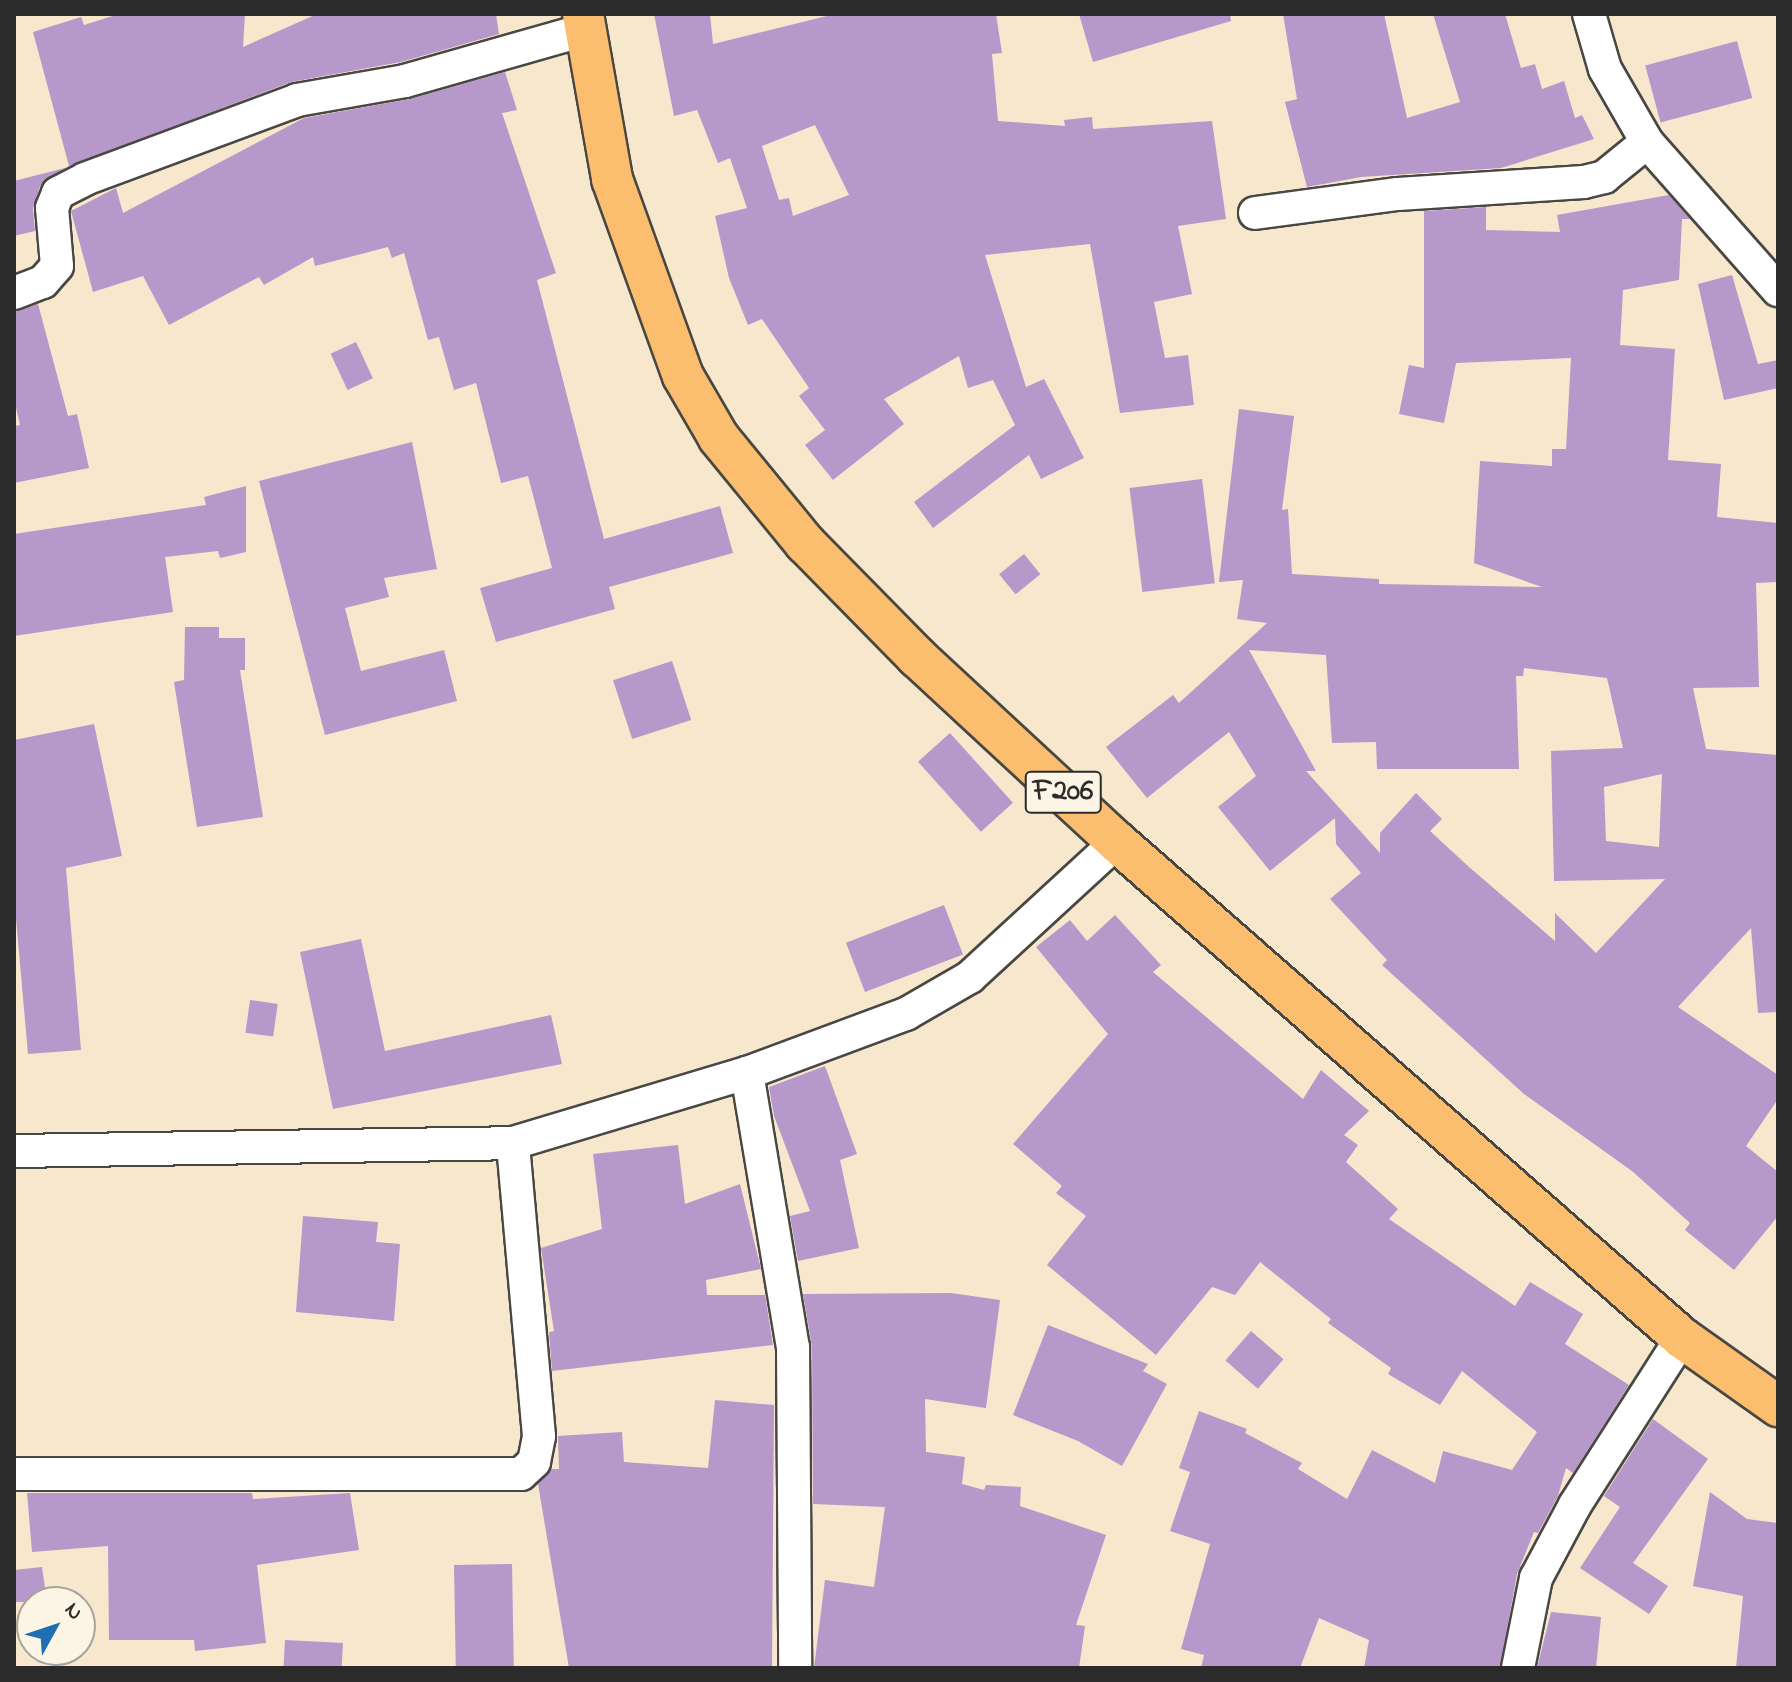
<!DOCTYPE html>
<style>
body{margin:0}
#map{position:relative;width:1792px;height:1682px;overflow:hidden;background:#f6e7cd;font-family:"Indie Flower",sans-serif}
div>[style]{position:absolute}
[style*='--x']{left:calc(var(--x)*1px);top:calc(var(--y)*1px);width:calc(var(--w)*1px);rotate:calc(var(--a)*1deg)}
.building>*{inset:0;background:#b798cb;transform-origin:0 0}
.roads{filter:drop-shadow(2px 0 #494743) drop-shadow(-2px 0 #494743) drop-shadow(0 2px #494743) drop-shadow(0 -2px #494743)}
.minor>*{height:32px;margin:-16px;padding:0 16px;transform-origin:16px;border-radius:16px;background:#fff}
.major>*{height:40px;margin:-20px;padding:0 20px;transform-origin:20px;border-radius:20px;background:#fabe6e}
span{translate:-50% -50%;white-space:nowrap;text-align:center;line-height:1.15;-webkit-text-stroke:6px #fcf5e5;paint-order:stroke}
.shield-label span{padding:2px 6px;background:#fcf5e5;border:2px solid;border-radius:6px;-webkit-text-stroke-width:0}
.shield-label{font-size:30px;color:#2b2b2b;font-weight:700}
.frame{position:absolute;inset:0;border:16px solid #2b2b2b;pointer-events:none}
.north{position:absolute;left:16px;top:1586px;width:80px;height:80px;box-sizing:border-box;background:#fcf5e5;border:2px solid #a8a49b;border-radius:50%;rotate:50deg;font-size:22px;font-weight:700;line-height:32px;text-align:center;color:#2b2b2b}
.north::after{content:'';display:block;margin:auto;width:28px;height:36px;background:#1f6fb2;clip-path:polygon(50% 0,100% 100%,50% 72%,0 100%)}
</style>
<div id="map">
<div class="building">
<div style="clip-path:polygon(119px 14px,245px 14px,243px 47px,317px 14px,496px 14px,499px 34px,401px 62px,291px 82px,69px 166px,33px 32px,81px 17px,84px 25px)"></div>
<div style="clip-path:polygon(evenodd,654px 14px,710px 14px,713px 44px,835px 14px,996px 14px,1002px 53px,992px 54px,998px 121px,1065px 126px,1064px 120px,1092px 117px,1093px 129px,1212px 121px,1226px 219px,1178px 226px,1192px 294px,1154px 302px,1165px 358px,1188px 355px,1194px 405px,1120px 413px,1090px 244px,985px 255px,1026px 387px,1044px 379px,1084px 458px,1041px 479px,1029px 455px,933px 528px,914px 502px,1015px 425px,993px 380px,968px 388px,959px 356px,884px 399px,904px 424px,833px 480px,805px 445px,825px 430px,799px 396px,809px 388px,762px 319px,748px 325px,729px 278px,715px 216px,747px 208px,730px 158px,718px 163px,697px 110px,674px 116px,654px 14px,815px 125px,849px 195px,793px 216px,789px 198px,779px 200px,762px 146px,815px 125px)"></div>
<div style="clip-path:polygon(1079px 14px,1230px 14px,1231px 21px,1093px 62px)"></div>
<div style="clip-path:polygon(1283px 14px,1384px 14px,1407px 118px,1460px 102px,1433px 14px,1505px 14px,1521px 68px,1535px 64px,1542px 89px,1564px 81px,1575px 118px,1582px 115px,1594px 139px,1501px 168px,1361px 177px,1307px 187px,1285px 102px,1297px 99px)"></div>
<div style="left:1737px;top:41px;width:59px;height:95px;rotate:75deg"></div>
<div style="clip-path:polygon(505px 72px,517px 110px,502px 113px,556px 273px,537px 280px,604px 539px,720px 506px,733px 553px,609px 587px,615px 609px,496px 642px,480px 588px,552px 568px,528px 476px,501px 483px,476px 383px,454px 390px,439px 337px,428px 340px,404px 253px,392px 258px,388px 247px,315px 266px,313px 257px,264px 285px,259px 277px,169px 325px,143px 276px,93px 292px,71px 211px,116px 188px,123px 213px,304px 118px,410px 99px)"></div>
<div style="clip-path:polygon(65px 168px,40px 186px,33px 209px,35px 231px,14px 236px,14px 181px)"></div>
<div style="clip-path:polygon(evenodd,1669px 195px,1690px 219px,1682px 219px,1679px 280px,1623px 290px,1620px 345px,1675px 349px,1668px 460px,1721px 464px,1717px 517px,1778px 523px,1778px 582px,1756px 583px,1759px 687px,1693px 688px,1706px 749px,1778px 755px,1778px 1012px,1758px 1013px,1751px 928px,1678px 1007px,1778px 1075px,1778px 1099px,1746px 1146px,1778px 1172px,1778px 1216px,1734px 1270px,1685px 1230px,1690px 1223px,1632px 1171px,1524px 1094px,1382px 965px,1387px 960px,1330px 899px,1361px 873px,1336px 844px,1335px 818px,1270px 871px,1218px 807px,1256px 776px,1229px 732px,1147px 798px,1106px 747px,1173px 695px,1179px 703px,1267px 623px,1237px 619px,1243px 580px,1219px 582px,1239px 409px,1294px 416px,1282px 510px,1288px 509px,1292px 574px,1379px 579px,1379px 584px,1542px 587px,1474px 563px,1480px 461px,1552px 466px,1552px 449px,1566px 449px,1571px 358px,1456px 363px,1444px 423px,1399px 414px,1409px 365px,1424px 368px,1424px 211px,1486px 207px,1486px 230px,1560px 232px,1557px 215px,1669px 195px,1249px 650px,1326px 655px,1332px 743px,1376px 742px,1377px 769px,1519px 769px,1516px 676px,1523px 676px,1524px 668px,1607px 678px,1623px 748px,1551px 751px,1554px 881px,1665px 879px,1596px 953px,1555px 913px,1555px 941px,1469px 867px,1430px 831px,1442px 819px,1416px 793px,1380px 833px,1380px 853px,1306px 771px,1316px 771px,1249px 650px,1669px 195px,1662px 774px,1659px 847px,1606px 841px,1604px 787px,1662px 774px)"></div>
<div style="clip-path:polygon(1732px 275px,1758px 364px,1778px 360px,1778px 388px,1724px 400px,1698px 284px)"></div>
<div style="clip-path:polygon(38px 304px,68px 416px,77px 414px,89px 468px,14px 483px,14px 426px,20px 425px,14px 399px,14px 312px)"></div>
<div style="left:356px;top:342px;width:40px;height:28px;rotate:65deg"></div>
<div style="clip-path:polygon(412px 442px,437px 569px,384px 578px,389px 597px,345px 608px,361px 671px,444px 650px,457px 701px,325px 735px,259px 481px)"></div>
<div style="left:1202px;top:479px;width:105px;height:73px;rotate:83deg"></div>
<div style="clip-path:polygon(246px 486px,246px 552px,220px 558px,218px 551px,165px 557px,173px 612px,14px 636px,14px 534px,206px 505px,204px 497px)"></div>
<div style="left:1024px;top:554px;width:26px;height:32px;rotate:51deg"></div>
<div style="clip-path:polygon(185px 627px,219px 627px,219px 638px,245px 638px,245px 670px,240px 670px,263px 817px,197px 827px,174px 682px,184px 680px)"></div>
<div style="left:672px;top:661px;width:62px;height:62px;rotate:72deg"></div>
<div style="clip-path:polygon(94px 724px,122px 856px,66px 868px,81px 1050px,28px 1054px,14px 896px,14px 740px)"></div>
<div style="left:950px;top:733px;width:94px;height:43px;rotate:48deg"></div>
<div style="left:944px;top:905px;width:53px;height:105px;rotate:69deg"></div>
<div style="clip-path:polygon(1115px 915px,1161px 965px,1153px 972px,1303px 1099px,1321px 1070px,1369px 1111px,1344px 1135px,1358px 1145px,1346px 1162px,1398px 1209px,1389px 1219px,1515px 1306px,1530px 1282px,1583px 1314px,1565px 1344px,1629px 1385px,1573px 1473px,1566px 1468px,1558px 1496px,1538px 1533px,1534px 1532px,1517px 1574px,1500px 1668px,1364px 1668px,1369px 1640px,1319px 1618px,1300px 1668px,1201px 1668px,1204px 1655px,1181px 1649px,1210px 1544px,1170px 1531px,1190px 1472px,1179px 1468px,1199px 1411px,1247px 1429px,1245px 1433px,1302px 1463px,1298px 1469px,1347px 1499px,1372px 1450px,1435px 1483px,1443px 1451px,1512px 1470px,1537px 1432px,1462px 1371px,1440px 1405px,1388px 1374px,1391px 1368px,1328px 1323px,1331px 1319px,1260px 1262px,1235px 1295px,1212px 1287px,1156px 1355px,1047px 1265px,1086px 1216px,1056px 1193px,1062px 1186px,1013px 1144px,1108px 1034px,1036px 947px,1070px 920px,1087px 941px)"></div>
<div style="clip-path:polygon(361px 939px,385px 1051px,551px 1015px,562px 1064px,333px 1109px,300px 952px)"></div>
<div style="left:250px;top:1000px;width:28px;height:33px;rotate:8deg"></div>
<div style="clip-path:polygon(825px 1066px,857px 1154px,840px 1160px,859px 1248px,798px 1261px,790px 1216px,810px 1211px,774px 1116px,769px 1087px)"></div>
<div style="clip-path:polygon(678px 1145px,685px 1204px,740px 1184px,761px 1269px,706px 1280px,707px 1295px,765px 1295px,773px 1345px,552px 1371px,549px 1332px,554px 1331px,541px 1248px,602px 1229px,593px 1154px)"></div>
<div style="clip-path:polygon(303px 1216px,378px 1222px,376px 1242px,400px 1244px,394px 1321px,296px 1312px)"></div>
<div style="clip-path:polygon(951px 1293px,1000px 1300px,986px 1408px,925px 1399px,926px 1452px,965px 1457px,962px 1484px,984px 1490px,986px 1485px,1021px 1487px,1020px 1506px,1106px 1535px,1076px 1625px,1085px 1626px,1079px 1668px,814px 1668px,825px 1580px,874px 1587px,885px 1507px,813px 1504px,812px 1347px,803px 1294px)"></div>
<div style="clip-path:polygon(1048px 1325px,1148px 1364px,1143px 1371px,1167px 1384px,1122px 1466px,1078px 1441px,1013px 1415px)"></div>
<div style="left:1251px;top:1331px;width:43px;height:39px;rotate:41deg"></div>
<div style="clip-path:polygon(715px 1400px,774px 1405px,772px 1668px,569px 1668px,538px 1484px,551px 1469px,559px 1469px,558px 1436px,622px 1432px,624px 1462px,708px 1468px)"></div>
<div style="clip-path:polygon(1653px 1419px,1708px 1459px,1633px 1563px,1668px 1586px,1649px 1614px,1580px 1568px,1620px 1507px,1604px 1496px)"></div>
<div style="clip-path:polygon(1710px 1492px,1747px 1519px,1778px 1523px,1778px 1668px,1736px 1668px,1743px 1596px,1693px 1586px)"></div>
<div style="clip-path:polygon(27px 1493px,252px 1493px,253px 1499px,350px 1493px,359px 1550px,257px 1565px,266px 1643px,195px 1651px,194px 1640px,109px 1640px,108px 1546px,32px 1552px)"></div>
<div style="left:512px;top:1564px;width:104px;height:58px;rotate:89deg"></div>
<div style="clip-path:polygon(42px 1567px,47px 1602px,14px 1602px,14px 1570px)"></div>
<div style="clip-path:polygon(1551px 1612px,1601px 1617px,1596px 1668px,1537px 1668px)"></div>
<div style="left:285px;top:1640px;width:58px;height:28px;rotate:3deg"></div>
</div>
<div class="roads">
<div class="minor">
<div style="--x:1589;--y:14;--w:57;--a:73.8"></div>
<div style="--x:1605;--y:69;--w:84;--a:60.1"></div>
<div style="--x:1647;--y:142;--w:198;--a:48.5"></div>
<div style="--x:1255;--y:213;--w:144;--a:-7.6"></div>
<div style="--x:1398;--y:194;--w:186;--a:-3.7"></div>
<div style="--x:1584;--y:182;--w:21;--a:-14"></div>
<div style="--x:1604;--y:177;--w:55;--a:-39.1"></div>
<div style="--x:14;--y:293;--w:31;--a:-21"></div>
<div style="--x:43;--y:282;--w:21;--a:-49"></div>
<div style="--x:57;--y:266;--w:58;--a:-94.9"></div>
<div style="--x:52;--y:208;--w:16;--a:-68"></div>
<div style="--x:58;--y:193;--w:30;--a:-27"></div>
<div style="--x:85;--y:179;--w:226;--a:-20.4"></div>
<div style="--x:297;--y:100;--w:110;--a:-10"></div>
<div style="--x:405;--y:81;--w:186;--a:-15.9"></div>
<div style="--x:747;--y:1073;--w:278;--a:80.5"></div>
<div style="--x:793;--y:1347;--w:321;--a:89.6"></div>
<div style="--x:14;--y:1151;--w:499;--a:-0.9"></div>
<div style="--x:513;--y:1143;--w:244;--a:-16.7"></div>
<div style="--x:747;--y:1073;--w:170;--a:-20.4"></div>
<div style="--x:906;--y:1014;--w:74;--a:-30"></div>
<div style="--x:970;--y:977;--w:200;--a:-42.6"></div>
<div style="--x:14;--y:1474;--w:507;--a:0"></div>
<div style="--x:521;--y:1474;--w:18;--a:-43"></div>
<div style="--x:534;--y:1462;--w:26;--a:-79"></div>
<div style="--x:539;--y:1436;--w:294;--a:-95.1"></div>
<div style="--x:1518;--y:1668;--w:92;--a:-78.7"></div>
<div style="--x:1536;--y:1578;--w:83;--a:-61.9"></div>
<div style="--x:1575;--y:1505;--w:198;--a:-57.4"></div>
</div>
<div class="major">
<div style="--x:583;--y:14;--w:168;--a:80"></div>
<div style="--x:612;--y:179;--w:209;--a:70.2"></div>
<div style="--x:683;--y:376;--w:72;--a:59.9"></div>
<div style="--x:719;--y:438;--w:136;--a:50.7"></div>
<div style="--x:805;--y:543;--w:160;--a:45.5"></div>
<div style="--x:917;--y:657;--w:272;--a:42.8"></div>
<div style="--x:1117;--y:842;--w:752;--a:41.28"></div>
<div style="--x:1682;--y:1338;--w:118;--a:35.3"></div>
</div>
</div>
<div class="shield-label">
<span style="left:1063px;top:792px">F206</span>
</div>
<div class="frame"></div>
<div class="north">N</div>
</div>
